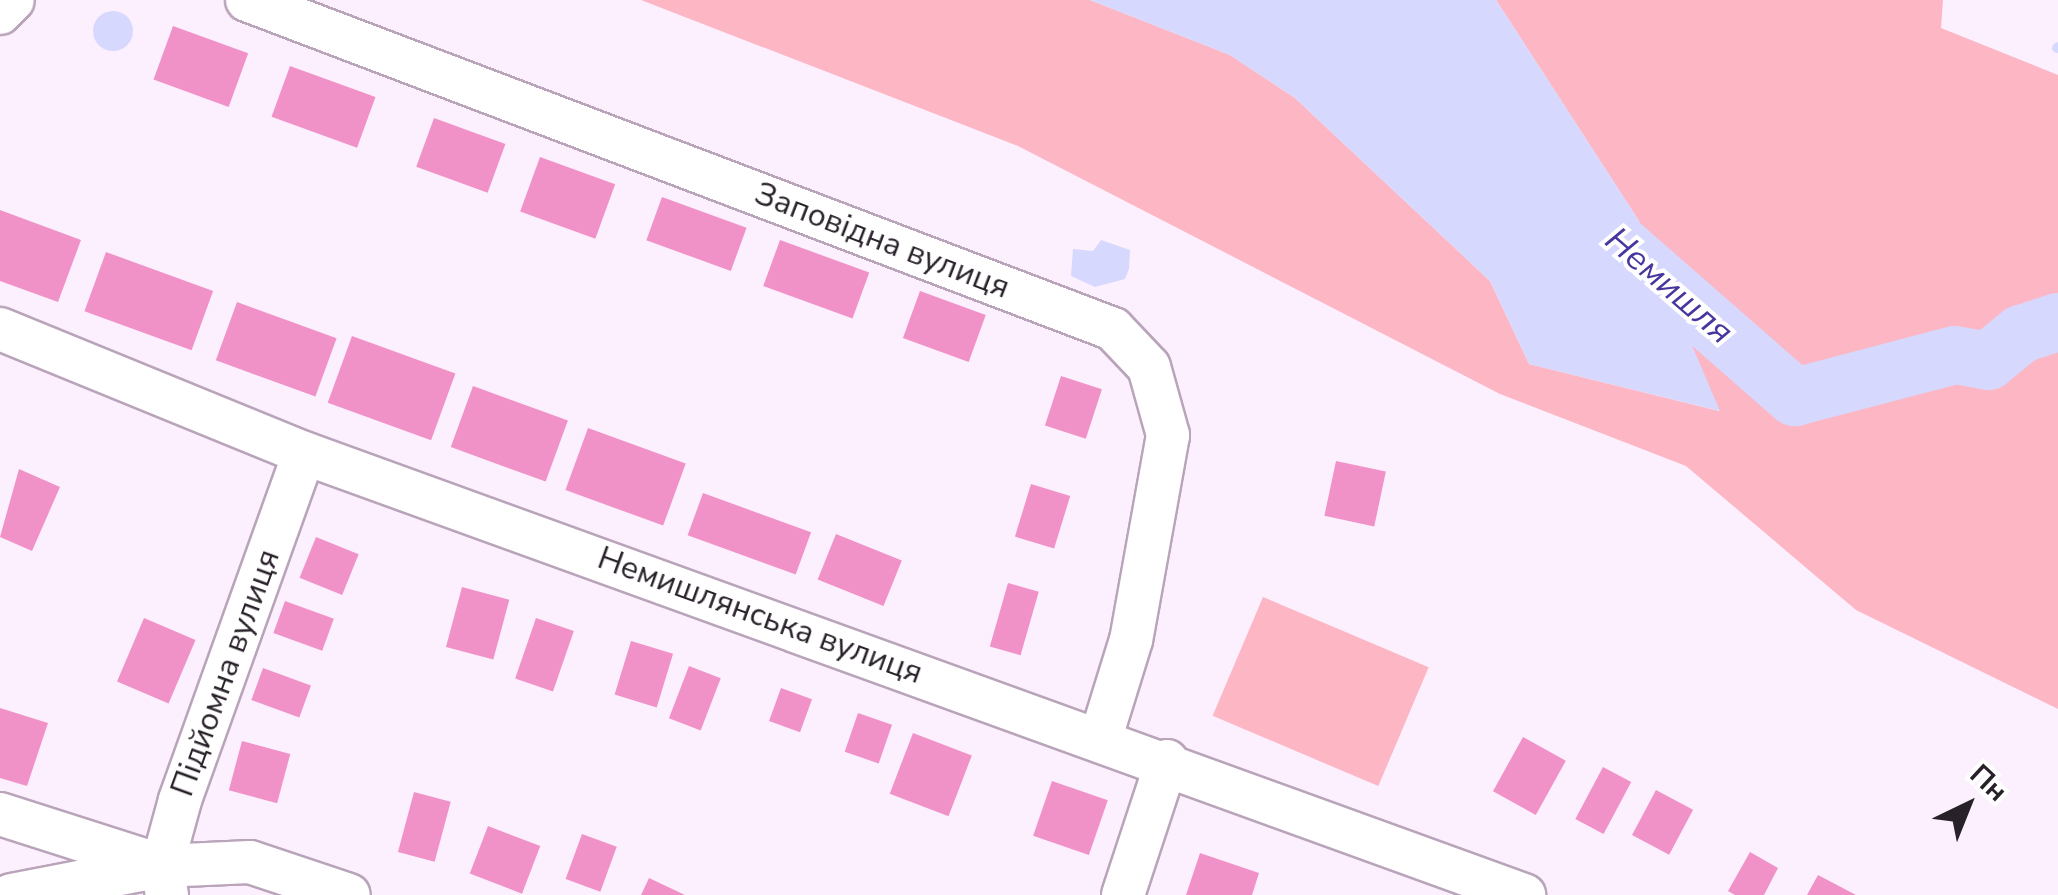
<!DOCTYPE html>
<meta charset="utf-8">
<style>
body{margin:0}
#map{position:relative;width:2058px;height:895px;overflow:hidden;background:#fdf0fe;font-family:"Nunito Sans",sans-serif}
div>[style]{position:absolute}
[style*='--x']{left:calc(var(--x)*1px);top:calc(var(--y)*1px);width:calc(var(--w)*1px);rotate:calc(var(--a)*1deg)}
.green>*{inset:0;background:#fdb6c4;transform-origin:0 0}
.water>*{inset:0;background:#d7d8fd}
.round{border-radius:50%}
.stream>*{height:10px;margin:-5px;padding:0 5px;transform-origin:5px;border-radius:5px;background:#d7d8fd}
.river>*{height:58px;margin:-29px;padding:0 29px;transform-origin:29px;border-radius:29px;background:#d7d8fd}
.building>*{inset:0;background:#f092c8;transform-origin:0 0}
.roads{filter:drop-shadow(2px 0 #b9a4ba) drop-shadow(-2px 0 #b9a4ba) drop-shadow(0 2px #b9a4ba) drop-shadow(0 -2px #b9a4ba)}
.minor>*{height:42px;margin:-21px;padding:0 21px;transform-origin:21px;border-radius:21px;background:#fff}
span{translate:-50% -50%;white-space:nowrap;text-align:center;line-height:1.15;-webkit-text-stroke:8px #fff;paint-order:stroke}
.street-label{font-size:32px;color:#29212a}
.water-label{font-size:35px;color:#46369d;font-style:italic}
.north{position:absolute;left:1918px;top:755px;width:100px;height:100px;-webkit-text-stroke:8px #fff;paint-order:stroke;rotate:43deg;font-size:28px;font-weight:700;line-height:40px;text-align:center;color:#29212a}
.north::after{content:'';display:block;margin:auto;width:35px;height:45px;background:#29212a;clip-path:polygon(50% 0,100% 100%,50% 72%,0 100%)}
</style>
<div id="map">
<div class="green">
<div style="clip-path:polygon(641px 0,1090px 0,1230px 55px,1295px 98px,1490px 281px,1529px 364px,1719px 411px,1639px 221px,1496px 0,1943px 0,1941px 28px,2058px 75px,2058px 709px,1856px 610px,1686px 466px,1500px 394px,1018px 146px)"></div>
<div style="left:1263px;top:597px;width:180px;height:129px;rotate:23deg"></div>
</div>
<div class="water">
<div style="clip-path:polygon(1090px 0,1496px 0,1639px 221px,1720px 411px,1529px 364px,1490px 281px,1295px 98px,1230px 55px)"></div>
<div class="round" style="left:93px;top:11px;width:40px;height:40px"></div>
<div style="clip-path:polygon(1101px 240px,1130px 250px,1129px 269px,1125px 279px,1095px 287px,1071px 276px,1073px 249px,1093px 251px)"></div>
</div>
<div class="stream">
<div style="--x:2057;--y:48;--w:1;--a:-45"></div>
</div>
<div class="river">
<div style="--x:1604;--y:230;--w:254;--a:41.2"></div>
<div style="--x:1795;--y:397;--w:165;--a:-14.7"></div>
<div style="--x:1955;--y:355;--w:34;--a:10"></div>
<div style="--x:1988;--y:361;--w:43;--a:-39.3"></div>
<div style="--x:2021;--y:334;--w:39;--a:-18"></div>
</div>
<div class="building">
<div style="left:173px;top:26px;width:80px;height:57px;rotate:20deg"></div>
<div style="left:290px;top:66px;width:91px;height:54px;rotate:20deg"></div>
<div style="left:434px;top:118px;width:76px;height:52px;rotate:20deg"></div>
<div style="left:540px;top:157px;width:80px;height:58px;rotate:20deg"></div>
<div style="left:662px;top:197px;width:90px;height:46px;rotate:20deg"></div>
<div style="clip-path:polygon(0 210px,81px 240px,58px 302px,0 281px)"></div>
<div style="left:780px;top:240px;width:95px;height:49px;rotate:20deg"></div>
<div style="left:106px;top:252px;width:114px;height:63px;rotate:20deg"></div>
<div style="left:920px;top:291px;width:70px;height:50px;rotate:20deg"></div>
<div style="left:237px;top:302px;width:106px;height:62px;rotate:20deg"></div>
<div style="left:352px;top:336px;width:110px;height:71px;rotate:20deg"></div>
<div style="left:1061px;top:376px;width:43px;height:52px;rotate:18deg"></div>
<div style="left:473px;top:386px;width:101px;height:65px;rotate:20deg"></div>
<div style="left:588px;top:428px;width:104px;height:66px;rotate:20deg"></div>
<div style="left:1336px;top:461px;width:51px;height:56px;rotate:12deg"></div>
<div style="clip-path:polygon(19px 469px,60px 487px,32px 551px,0 537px)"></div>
<div style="left:1031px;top:484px;width:41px;height:55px;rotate:17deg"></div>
<div style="left:703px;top:493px;width:115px;height:45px;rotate:20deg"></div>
<div style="left:836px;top:534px;width:71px;height:49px;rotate:22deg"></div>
<div style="left:316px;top:537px;width:46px;height:44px;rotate:22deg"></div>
<div style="left:1008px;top:583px;width:32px;height:66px;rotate:16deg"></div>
<div style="left:462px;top:587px;width:49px;height:62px;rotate:15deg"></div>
<div style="left:285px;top:601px;width:52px;height:34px;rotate:20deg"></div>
<div style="left:144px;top:618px;width:56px;height:69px;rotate:23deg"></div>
<div style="left:536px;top:618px;width:40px;height:64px;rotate:19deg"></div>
<div style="left:631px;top:641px;width:44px;height:56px;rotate:17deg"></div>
<div style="left:689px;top:666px;width:34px;height:56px;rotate:21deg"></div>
<div style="left:263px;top:668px;width:51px;height:34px;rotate:20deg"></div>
<div style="left:781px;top:688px;width:33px;height:35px;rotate:20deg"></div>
<div style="clip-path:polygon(0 708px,48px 723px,27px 786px,0 778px)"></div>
<div style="left:858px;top:713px;width:36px;height:41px;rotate:19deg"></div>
<div style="left:913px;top:733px;width:63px;height:65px;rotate:21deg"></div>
<div style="left:1523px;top:737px;width:49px;height:62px;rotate:29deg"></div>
<div style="left:242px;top:741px;width:50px;height:51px;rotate:15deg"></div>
<div style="left:1603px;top:767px;width:32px;height:59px;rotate:28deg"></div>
<div style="left:1052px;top:781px;width:59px;height:58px;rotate:19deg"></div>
<div style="left:1656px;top:790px;width:42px;height:51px;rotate:28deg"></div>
<div style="left:414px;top:792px;width:38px;height:62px;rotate:15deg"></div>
<div style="left:488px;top:826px;width:56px;height:51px;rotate:21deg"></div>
<div style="left:582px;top:834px;width:37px;height:48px;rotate:20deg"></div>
<div style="clip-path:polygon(1750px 852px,1778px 868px,1764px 895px,1735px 895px,1728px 891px)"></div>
<div style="clip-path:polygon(1200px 853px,1259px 873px,1252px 895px,1186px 895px)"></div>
<div style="clip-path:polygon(1818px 875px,1856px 895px,1807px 895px)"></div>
<div style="clip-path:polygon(649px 878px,685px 895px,641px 895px)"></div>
</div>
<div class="roads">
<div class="minor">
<div style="--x:247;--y:0;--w:926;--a:20.8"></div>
<div style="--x:1113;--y:329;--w:52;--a:46.5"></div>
<div style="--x:1149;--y:367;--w:71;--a:74.4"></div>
<div style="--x:1168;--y:435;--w:208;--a:100.2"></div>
<div style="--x:1131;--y:640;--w:102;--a:107.2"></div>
<div style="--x:0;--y:13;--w:18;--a:-45"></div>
<div style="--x:0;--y:329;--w:328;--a:22.2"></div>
<div style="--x:304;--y:453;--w:1298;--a:19.92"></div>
<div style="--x:0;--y:814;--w:165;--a:17.7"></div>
<div style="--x:11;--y:895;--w:154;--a:-10.9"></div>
<div style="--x:162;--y:866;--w:88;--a:-2.6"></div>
<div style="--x:250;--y:862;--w:104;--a:18.4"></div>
<div style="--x:167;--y:895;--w:29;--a:-100"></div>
<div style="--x:162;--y:866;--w:68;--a:-74.7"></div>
<div style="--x:180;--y:800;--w:368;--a:-70.3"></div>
<div style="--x:1123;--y:895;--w:141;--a:-71.8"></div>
</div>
</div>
<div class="street-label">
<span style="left:882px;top:241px;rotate:21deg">Заповідна вулиця</span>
<span style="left:760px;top:616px;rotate:20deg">Немишлянська вулиця</span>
<span style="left:226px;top:673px;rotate:-70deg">Підйомна вулиця</span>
</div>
<div class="water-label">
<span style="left:1669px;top:286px;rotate:41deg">Немишля</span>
</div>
<div class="north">Пн</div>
</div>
